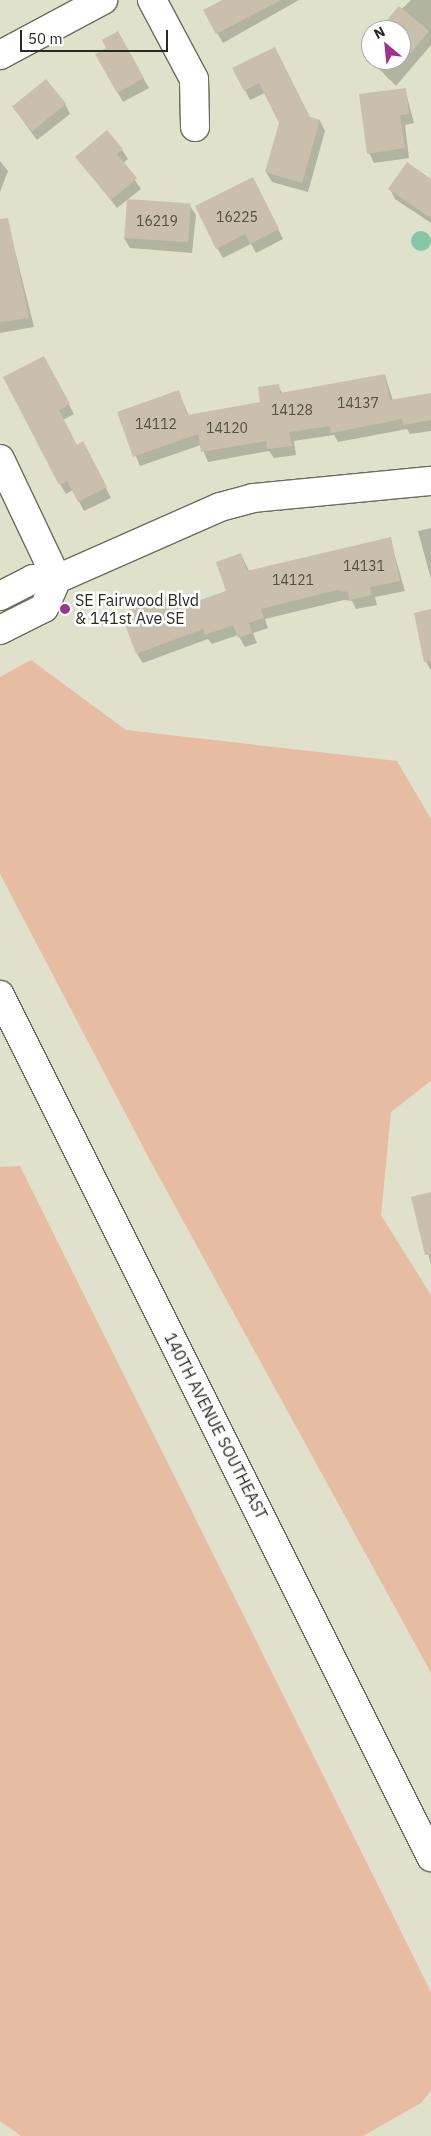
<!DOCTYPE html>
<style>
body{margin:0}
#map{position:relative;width:431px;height:2136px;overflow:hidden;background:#dfe1cb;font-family:"IBM Plex Sans",sans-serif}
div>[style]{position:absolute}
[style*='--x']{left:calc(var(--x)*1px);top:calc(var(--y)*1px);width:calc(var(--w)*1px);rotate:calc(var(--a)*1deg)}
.green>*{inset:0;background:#e6bda2}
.water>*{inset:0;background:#83c7a9}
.round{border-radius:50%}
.shadow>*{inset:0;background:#0003}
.building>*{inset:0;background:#c9bfac;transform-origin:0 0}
.roads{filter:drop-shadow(1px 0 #6c6d5a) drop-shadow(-1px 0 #6c6d5a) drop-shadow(0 1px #6c6d5a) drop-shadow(0 -1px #6c6d5a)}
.minor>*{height:28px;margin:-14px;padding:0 14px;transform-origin:14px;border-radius:14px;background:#fff}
.major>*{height:28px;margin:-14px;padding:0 14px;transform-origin:14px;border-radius:14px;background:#fff}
.dots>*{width:14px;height:14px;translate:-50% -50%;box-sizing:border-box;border:2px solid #fff;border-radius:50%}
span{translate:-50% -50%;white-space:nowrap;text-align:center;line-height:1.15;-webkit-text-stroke:5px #fff;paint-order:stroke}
.number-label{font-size:14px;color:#524f44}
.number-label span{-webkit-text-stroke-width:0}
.poi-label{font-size:16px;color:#2a2a22}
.left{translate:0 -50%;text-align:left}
.street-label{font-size:16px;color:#2a2a22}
.north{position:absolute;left:361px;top:20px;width:50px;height:50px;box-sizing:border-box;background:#fff;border:1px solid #aaaaa7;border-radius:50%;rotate:332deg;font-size:14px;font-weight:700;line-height:20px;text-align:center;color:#2a2a22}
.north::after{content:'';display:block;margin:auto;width:18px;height:22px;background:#a1318f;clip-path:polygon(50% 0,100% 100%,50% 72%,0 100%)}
.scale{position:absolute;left:20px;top:30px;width:148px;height:22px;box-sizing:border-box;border:2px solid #2a2a22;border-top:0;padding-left:6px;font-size:15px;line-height:18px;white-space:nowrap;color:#2a2a22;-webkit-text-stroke:4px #fff;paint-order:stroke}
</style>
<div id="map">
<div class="green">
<div style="clip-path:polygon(31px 660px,126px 730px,397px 761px,431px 819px,431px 1081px,391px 1112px,381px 1215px,431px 1295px,431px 1673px,152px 1164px,0 874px,0 677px)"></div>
<div style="clip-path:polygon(20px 1166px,431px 1992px,431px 2091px,421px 2103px,363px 2136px,21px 2136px,0 2121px,0 1167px)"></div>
</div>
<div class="water">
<div class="round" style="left:411px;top:231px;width:20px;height:20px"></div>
</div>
<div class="shadow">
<div style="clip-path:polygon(225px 0,299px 0,223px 43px,217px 33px)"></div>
<div style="clip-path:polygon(411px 0,431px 0,431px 45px,396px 86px,362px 52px,371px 41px,371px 60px,401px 60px,401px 30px,380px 30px)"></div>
<div style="clip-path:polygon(117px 32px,149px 88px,123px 102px,97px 55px,108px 48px)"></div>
<div style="clip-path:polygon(275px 49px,310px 119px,320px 121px,325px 131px,308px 192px,272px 182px,266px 172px,280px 123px,265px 93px,250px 100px,245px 90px)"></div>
<div style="clip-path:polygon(405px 89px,414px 123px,405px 125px,409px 158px,374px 163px,369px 153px)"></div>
<div style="clip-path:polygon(65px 104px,70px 114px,37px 140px,13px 107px)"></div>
<div style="clip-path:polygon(107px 132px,122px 150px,128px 159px,123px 163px,141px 189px,117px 208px,77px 157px)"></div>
<div style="clip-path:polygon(0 161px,8px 171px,0 192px)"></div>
<div style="clip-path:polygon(431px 180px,431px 223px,395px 199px,390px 189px)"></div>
<div style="clip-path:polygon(258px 188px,283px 239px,256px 253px,251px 244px,223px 258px,217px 248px)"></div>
<div style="clip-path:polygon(190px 206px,196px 215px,192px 253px,130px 248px,124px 238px)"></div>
<div style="clip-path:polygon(8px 223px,34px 327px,0 333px,0 224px)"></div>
<div style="clip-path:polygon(49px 367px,74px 414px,63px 420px,77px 446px,88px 453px,111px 498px,84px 511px,73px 490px,66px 494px,60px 484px)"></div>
<div style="clip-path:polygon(385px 375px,393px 401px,431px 394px,431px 431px,410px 434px,407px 429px,338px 442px,334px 435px,294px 441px,296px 455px,274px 458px,269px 451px,208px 462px,201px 445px,140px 466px,118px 412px,178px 391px,189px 416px,262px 403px,278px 386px,283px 394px)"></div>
<div style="clip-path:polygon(431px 528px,431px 579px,418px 531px)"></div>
<div style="clip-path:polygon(390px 539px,405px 591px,375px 597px,377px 605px,356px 609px,352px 601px,344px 600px,265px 619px,268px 628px,253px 633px,257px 643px,245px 647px,238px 635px,212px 644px,208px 639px,143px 663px,137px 654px,174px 595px,181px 608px,227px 592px,241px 554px,249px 571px)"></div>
<div style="clip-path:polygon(431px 611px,431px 669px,430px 669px,425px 660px)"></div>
<div style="clip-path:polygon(431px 1193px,431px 1265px,413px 1198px)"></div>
</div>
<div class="building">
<div style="clip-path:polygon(222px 0,281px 0,216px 34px,203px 10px)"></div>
<div style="clip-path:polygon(399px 6px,429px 31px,401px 64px,401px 30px,378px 30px)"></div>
<div style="clip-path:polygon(118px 31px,144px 78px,117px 93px,95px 54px,106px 48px,102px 40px)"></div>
<div style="clip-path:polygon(275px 47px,310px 117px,320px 120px,302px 183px,265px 172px,279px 123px,259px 83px,244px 91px,232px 68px)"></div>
<div style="left:46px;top:79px;width:32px;height:44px;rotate:51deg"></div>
<div style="clip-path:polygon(406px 88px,409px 114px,400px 115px,405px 148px,367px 154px,359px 94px)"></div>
<div style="clip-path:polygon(107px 130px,123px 149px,117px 154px,137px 178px,111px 200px,75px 157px)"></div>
<div style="clip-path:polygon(407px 162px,431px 179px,431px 218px,388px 189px)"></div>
<div style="clip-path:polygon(253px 177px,279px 229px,250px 244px,245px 234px,216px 249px,195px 206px)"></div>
<div style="left:127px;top:199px;width:64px;height:39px;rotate:4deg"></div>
<div style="clip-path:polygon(8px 218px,29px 318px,0 322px,0 219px)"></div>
<div style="clip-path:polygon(44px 356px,70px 404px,59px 410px,77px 445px,83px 441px,107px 487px,78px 502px,67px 481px,59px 485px,3px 377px)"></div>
<div style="clip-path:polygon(385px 374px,390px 400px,431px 393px,431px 420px,403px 425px,402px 419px,331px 433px,330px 426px,289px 432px,292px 446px,267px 449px,266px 441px,201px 452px,198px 434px,133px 457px,117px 412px,179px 390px,187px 415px,260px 402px,258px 387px,279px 384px,280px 393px)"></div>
<div style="clip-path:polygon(391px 537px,400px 581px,370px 587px,372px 595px,349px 600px,348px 592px,337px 590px,261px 609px,264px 618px,249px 623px,252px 633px,238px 638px,233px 625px,205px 635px,203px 629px,136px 654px,121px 613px,175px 593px,180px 607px,226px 591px,216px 562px,241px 553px,247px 571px)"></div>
<div style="clip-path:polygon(431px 609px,431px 661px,424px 662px,414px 613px)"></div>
<div style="clip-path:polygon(431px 1192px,431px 1254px,425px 1255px,411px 1197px)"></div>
</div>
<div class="roads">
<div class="minor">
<div style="--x:152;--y:0;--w:89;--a:62"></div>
<div style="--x:194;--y:79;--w:48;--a:88.8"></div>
<div style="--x:0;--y:55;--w:117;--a:-28.1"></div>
<div style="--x:0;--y:459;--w:133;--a:64.6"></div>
<div style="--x:0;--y:596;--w:37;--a:-27"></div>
<div style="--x:33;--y:579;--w:24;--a:0"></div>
<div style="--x:57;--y:579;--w:178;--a:-23.8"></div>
<div style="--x:220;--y:507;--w:34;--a:-15"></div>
<div style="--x:253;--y:498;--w:179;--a:-5.5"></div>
<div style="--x:0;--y:630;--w:49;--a:-26.6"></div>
<div style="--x:44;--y:608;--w:32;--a:-66"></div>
</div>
<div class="major">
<div style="--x:0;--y:995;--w:964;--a:63.43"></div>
</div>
</div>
<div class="dots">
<div style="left:65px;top:609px;background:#a1318f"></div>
</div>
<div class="number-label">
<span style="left:237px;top:217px">16225</span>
<span style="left:157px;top:221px">16219</span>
<span style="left:358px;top:403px">14137</span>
<span style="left:292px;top:410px">14128</span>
<span style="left:156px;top:424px">14112</span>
<span style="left:227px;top:428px">14120</span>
<span style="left:364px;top:566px">14131</span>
<span style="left:293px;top:580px">14121</span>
</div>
<div class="poi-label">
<span class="left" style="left:75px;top:609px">SE Fairwood Blvd<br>&amp; 141st Ave SE</span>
</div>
<div class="street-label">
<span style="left:216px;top:1426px;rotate:63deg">140TH AVENUE SOUTHEAST</span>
</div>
<div class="north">N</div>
<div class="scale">50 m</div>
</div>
